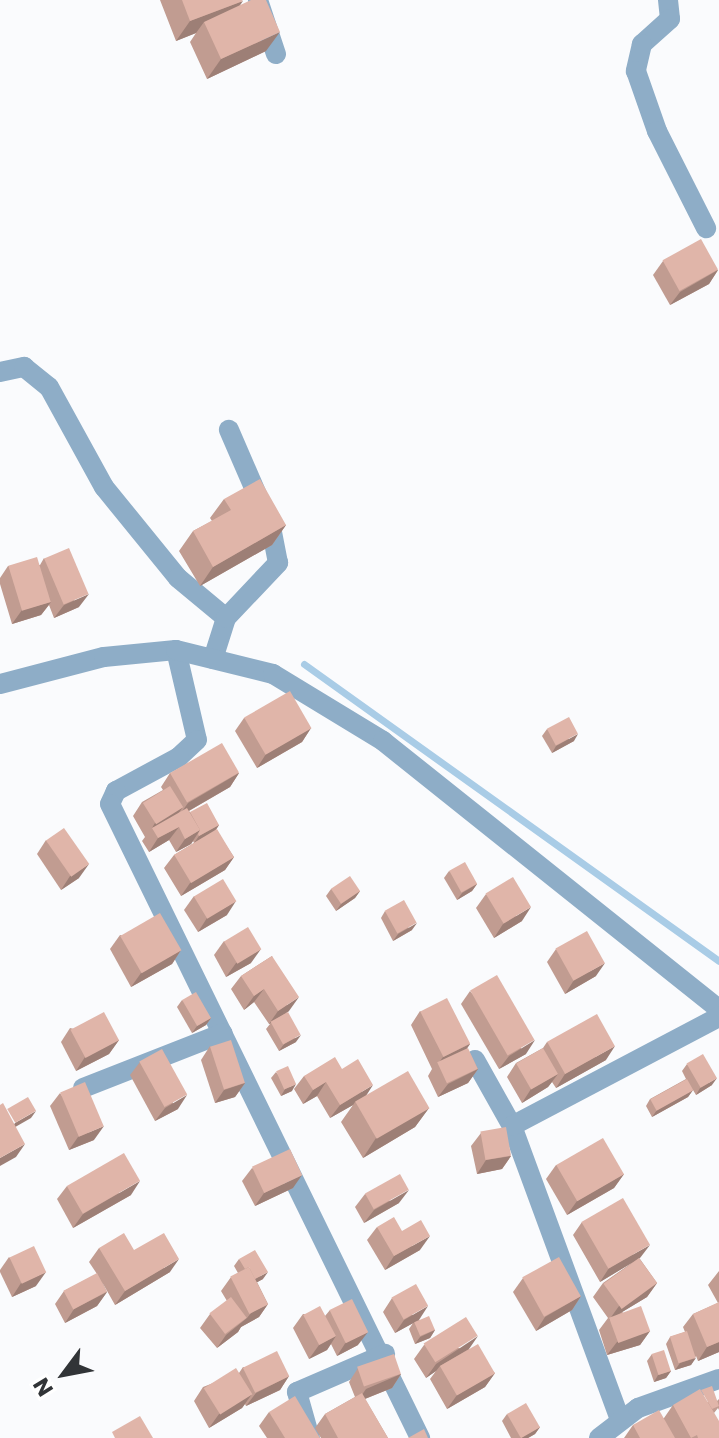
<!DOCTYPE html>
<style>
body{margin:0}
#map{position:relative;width:719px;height:1438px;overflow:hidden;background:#fafbfd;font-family:Poppins,sans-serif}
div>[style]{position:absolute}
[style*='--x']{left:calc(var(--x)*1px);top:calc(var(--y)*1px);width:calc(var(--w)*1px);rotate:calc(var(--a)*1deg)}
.stream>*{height:7px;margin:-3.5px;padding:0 3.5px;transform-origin:3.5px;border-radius:3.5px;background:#a9cce6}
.minor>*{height:20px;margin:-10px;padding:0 10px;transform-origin:10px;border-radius:10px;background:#8eadc7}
.wall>*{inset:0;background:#c19c91}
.shaded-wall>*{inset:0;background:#9d7f76}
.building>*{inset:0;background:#e0b5a9;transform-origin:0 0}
span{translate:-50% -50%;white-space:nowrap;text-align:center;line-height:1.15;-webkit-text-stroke:8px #fff;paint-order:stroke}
.north{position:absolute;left:24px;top:1334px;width:80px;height:80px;-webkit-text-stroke:6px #fff;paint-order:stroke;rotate:238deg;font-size:22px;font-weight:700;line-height:32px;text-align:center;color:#313437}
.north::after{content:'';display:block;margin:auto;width:28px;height:36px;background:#313437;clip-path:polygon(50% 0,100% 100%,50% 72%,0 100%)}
</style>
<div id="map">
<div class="stream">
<div style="--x:304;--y:664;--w:510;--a:35.59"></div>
</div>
<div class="minor">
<div style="--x:258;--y:0;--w:57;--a:71.6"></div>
<div style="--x:668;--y:0;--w:19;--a:84"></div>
<div style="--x:670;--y:19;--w:38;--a:138"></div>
<div style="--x:642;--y:44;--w:28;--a:103"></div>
<div style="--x:636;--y:71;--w:64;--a:70.7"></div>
<div style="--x:657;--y:131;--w:109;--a:63.2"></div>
<div style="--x:0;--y:372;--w:25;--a:-12"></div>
<div style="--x:24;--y:367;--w:32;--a:39"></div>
<div style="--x:49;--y:387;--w:114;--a:61.2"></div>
<div style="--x:104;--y:487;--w:117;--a:50.9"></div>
<div style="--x:178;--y:578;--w:62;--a:39.8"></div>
<div style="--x:176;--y:650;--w:92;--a:76.9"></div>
<div style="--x:197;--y:740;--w:25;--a:137"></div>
<div style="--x:179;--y:757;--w:72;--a:151.6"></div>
<div style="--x:116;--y:791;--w:14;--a:115"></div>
<div style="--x:110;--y:804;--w:706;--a:63.94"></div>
<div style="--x:213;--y:659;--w:43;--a:-72.4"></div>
<div style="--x:226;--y:618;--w:76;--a:-46.6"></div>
<div style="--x:278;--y:563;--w:37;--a:-101"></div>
<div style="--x:271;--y:527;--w:106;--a:-113.4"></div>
<div style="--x:0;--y:684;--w:107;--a:-14.6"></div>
<div style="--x:104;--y:657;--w:72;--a:-5.6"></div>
<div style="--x:176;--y:650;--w:100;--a:13.9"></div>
<div style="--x:273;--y:674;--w:129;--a:31.3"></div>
<div style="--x:383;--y:741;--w:430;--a:38.6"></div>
<div style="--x:475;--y:1060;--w:76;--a:60.7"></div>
<div style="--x:512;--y:1126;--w:310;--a:69.8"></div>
<div style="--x:83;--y:1088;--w:150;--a:-21.4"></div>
<div style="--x:512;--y:1126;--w:234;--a:-27.8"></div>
<div style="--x:310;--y:1438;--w:48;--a:-105.8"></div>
<div style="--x:297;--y:1392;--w:96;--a:-23.4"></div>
<div style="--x:599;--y:1438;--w:49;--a:-37.6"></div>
<div style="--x:638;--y:1408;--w:86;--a:-19.7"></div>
</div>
<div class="wall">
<div style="clip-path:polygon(160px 0,242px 0,239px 6px,266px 51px,207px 79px,190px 42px,196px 33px,176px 41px)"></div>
<div style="clip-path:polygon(663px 261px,718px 270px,709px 284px,670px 305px,653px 275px)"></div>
<div style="clip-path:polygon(224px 499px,286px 525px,272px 545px,200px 586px,179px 551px,193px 531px,212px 521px,210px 518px)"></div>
<div style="clip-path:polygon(44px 558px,79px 607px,54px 618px,49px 605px,41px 615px,12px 624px,0 584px,0 578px,8px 566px,40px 565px)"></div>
<div style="clip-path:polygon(244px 718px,311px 728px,302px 742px,257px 768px,235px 731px)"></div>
<div style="clip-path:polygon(547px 729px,574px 741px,552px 753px,542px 736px)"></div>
<div style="clip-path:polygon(170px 773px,239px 773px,230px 787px,189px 811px,190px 812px,219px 825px,216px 830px,234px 857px,225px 870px,181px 896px,164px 868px,174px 855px,194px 843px,193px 841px,191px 844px,176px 852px,169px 840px,149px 852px,142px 841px,145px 837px,133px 816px,142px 802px,163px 790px,161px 787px)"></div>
<div style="clip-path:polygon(46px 840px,79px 878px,61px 890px,37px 854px)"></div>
<div style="clip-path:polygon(449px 871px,477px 884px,472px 891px,457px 900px,444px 878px)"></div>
<div style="clip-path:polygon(331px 889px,360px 891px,355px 898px,336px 911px,326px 896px)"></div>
<div style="clip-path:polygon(486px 894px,522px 921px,494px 938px,476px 908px)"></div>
<div style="clip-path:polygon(194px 896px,227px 915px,198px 932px,184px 910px)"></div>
<div style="clip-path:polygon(385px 911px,412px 930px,393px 941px,381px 918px)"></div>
<div style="clip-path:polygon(120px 935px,181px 950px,172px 964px,131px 987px,110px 949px)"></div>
<div style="clip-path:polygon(224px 941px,251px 963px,226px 977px,214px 955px)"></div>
<div style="clip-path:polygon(556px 949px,596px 976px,565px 994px,547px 962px)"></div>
<div style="clip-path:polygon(272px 956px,289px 1011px,286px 1013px,296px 1042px,279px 1051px,266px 1029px,270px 1024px,269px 1024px,254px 1002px,244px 1010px,231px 989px,241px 976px)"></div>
<div style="clip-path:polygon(470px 991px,526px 1054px,499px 1069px,461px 1004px)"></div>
<div style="clip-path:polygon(182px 1000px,211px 1018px,206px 1025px,192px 1033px,177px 1007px)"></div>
<div style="clip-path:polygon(420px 1011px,470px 1044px,467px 1048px,478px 1069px,468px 1083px,438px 1097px,428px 1076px,432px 1069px,411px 1025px)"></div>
<div style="clip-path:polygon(70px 1028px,119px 1040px,109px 1054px,76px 1071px,61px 1042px)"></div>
<div style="clip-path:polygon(547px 1042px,606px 1060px,556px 1088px,552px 1082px,548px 1087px,522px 1103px,507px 1077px,516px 1063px,543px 1048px)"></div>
<div style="clip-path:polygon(210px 1046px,245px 1083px,235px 1097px,215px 1103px,201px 1060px)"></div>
<div style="clip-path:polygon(140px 1062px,178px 1109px,155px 1121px,130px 1075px)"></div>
<div style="clip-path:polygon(687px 1064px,712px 1085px,696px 1095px,693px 1090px,688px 1097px,652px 1117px,646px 1106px,650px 1099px,686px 1079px,682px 1071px)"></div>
<div style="clip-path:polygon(342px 1069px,366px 1096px,429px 1108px,415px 1127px,363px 1158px,341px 1122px,353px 1105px,330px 1118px,317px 1096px,303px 1104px,294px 1089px,304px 1076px)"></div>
<div style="clip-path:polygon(276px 1072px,292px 1091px,281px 1096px,271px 1078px)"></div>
<div style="clip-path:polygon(60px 1093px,94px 1140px,69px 1150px,50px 1106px)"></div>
<div style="clip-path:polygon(481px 1133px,511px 1156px,502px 1169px,477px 1174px,471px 1146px)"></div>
<div style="clip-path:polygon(556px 1165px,624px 1174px,614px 1188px,567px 1215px,546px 1179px)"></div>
<div style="clip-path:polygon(252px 1168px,293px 1188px,255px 1206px,242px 1181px)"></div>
<div style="clip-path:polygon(67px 1186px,131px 1195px,73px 1228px,57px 1199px)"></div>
<div style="clip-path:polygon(365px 1194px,399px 1203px,364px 1223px,355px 1207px)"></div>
<div style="clip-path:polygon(582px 1222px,640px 1259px,657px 1283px,647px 1297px,622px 1312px,650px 1331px,640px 1345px,607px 1355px,599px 1330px,608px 1318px,593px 1297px,603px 1283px,633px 1262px,600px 1282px,573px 1235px)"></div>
<div style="clip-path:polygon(377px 1227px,420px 1250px,385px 1270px,367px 1240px)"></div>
<div style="clip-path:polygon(99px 1248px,134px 1250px,170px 1272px,115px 1305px,102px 1282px,107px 1292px,97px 1306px,65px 1323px,55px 1304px,64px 1291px,97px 1274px,89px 1262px)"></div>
<div style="clip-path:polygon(9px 1257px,36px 1286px,12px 1297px,0 1272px,0 1270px)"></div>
<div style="clip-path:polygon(239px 1259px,263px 1279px,257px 1282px,268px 1304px,259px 1317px,241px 1327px,238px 1332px,217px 1348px,200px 1328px,210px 1314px,227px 1301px,221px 1291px,231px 1277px,238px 1273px,234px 1266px)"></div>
<div style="clip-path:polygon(719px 1271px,719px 1352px,698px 1361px,696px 1356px,691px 1365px,675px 1370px,666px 1344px,670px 1337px,685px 1332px,683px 1327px,693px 1314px,718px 1303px,708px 1285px)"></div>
<div style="clip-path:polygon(523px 1278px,581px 1296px,572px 1310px,536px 1331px,513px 1292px)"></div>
<div style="clip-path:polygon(392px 1298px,419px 1320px,435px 1330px,430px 1338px,415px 1344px,409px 1329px,413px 1323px,395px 1333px,383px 1312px)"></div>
<div style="clip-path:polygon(330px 1310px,358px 1345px,337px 1356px,331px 1344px,327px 1350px,309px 1359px,293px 1328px,303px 1314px,325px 1316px)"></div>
<div style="clip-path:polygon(424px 1345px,469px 1349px,495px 1373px,485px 1387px,447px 1409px,430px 1379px,436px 1371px,426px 1378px,414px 1359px)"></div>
<div style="clip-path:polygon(652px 1354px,671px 1371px,666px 1378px,654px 1382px,647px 1361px)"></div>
<div style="clip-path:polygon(243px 1367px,289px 1376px,280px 1390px,246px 1406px,245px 1404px,242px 1408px,209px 1428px,194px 1401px,203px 1387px,239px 1373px)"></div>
<div style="clip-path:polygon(358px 1368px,401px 1374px,392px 1388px,365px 1399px,388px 1438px,321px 1438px,315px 1428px,325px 1414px,355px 1397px,349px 1382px)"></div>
<div style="clip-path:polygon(719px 1399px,719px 1410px,718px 1408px,714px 1413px,719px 1438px,624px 1438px,633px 1425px,664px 1418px,673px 1405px,717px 1401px)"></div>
<div style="clip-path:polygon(269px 1412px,320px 1438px,267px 1438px,259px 1426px)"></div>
<div style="clip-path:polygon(507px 1414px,540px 1427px,535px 1434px,528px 1438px,511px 1438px,502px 1421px)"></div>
</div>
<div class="shaded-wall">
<div style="clip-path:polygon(243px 1px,229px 21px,204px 22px,196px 33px,176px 41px,190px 21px)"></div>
<div style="clip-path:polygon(280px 32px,266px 51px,207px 79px,221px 59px)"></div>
<div style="clip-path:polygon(718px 270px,709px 284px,670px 305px,680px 292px)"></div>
<div style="clip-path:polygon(286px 525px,272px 545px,200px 586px,213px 567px)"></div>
<div style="clip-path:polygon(89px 594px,79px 607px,54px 618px,64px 605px)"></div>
<div style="clip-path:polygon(51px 602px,41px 615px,12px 624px,22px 610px)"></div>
<div style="clip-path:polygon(311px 728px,302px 742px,257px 768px,266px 754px)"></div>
<div style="clip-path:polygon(578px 734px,574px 741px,552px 753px,556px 746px)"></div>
<div style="clip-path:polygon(239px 773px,230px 787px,178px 817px,188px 803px)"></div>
<div style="clip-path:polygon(183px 807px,173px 821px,152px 828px,155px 823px)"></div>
<div style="clip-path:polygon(219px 825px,214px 832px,194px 843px,199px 836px)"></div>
<div style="clip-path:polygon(179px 827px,169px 840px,149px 852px,158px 838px)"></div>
<div style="clip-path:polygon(200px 830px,191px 844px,176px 852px,185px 839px)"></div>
<div style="clip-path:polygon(234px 857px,225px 870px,181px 896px,190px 883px)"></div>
<div style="clip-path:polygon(89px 864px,79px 878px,61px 890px,70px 876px)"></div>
<div style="clip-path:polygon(477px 884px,472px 891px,457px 900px,462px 893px)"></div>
<div style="clip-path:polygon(360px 891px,355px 898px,336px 911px,341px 904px)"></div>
<div style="clip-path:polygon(236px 901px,227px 915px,198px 932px,207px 918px)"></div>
<div style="clip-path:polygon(531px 907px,522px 921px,494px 938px,503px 924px)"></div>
<div style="clip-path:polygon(417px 923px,412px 930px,393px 941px,398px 934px)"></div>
<div style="clip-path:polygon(261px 949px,251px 963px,226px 977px,236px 963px)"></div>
<div style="clip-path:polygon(181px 950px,172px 964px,131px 987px,141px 973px)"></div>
<div style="clip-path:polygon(605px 963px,596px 976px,565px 994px,574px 980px)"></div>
<div style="clip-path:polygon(264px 989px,254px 1002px,244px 1010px,254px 996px)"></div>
<div style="clip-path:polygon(299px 997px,289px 1011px,269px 1024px,278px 1011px)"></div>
<div style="clip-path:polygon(211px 1018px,206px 1025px,192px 1033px,197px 1026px)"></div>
<div style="clip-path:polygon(301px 1035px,296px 1042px,279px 1051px,284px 1044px)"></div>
<div style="clip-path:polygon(119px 1040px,109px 1054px,76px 1071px,85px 1057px)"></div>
<div style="clip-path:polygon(535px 1040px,526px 1054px,499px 1069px,509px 1056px)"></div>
<div style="clip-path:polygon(470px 1044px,461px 1057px,438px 1064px,443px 1057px)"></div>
<div style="clip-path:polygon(615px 1046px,606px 1060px,556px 1088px,565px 1074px)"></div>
<div style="clip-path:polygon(478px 1069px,468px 1083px,438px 1097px,448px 1084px)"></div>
<div style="clip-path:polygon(558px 1074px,548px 1087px,522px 1103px,531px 1089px)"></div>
<div style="clip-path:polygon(717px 1078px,712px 1085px,696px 1095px,700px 1088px)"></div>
<div style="clip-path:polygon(326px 1082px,317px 1096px,303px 1104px,313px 1090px)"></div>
<div style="clip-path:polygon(245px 1083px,235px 1097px,215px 1103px,224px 1090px)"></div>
<div style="clip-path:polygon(296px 1084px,292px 1091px,281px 1096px,285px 1089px)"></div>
<div style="clip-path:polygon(373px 1085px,364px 1099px,355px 1102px,353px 1105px,330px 1118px,340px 1105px)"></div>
<div style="clip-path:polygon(693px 1090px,688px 1097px,652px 1117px,657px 1110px)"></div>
<div style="clip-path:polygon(187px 1095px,178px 1109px,155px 1121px,165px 1108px)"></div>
<div style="clip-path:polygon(429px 1108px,415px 1127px,363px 1158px,376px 1138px)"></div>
<div style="clip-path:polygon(36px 1111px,31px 1118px,10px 1130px,15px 1123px)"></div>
<div style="clip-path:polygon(104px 1126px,94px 1140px,69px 1150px,78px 1137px)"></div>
<div style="clip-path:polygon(25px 1144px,16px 1157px,0 1166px,0 1158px)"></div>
<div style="clip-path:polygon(511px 1156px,502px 1169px,477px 1174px,486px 1160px)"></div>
<div style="clip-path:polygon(624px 1174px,614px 1188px,567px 1215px,577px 1201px)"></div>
<div style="clip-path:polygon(302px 1175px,293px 1188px,255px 1206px,264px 1193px)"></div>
<div style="clip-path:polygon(140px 1181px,131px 1195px,73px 1228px,83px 1214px)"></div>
<div style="clip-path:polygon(409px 1190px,399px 1203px,364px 1223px,374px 1210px)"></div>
<div style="clip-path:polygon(430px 1236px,420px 1250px,385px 1270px,394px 1256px)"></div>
<div style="clip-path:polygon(650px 1245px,640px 1258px,600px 1282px,609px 1268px)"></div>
<div style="clip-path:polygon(179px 1259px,170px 1272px,115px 1305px,125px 1291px)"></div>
<div style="clip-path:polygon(46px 1272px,36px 1286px,12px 1297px,21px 1283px)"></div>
<div style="clip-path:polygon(268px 1272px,263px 1279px,247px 1288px,251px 1281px)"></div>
<div style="clip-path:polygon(657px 1283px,647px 1297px,609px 1320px,619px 1306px)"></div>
<div style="clip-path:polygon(107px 1292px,97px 1306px,65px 1323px,74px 1309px)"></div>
<div style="clip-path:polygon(581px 1296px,572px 1310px,536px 1331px,545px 1317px)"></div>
<div style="clip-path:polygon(268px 1304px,259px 1317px,241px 1327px,238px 1332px,217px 1348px,226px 1335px,247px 1318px,251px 1313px)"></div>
<div style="clip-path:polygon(428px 1306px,419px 1320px,395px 1333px,404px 1320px)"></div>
<div style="clip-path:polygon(435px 1330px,430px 1338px,415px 1344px,420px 1337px)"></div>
<div style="clip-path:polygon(650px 1331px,640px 1345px,607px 1355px,617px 1342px)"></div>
<div style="clip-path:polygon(368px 1332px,358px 1345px,337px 1356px,346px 1342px)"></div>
<div style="clip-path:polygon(336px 1336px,327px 1350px,309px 1359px,319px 1345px)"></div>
<div style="clip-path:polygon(478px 1336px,469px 1349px,440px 1366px,436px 1371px,426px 1378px,436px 1364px)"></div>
<div style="clip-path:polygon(719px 1342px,719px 1352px,698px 1361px,707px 1347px)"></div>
<div style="clip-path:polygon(696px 1358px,691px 1365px,675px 1370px,680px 1363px)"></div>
<div style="clip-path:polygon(671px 1371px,666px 1378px,654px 1382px,658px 1375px)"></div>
<div style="clip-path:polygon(495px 1373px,485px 1387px,447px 1409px,457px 1395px)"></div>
<div style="clip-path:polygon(401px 1374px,392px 1388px,357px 1402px,366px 1389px)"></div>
<div style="clip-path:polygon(289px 1376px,280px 1390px,246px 1406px,256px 1393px)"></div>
<div style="clip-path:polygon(252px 1394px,242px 1408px,209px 1428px,219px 1414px)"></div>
<div style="clip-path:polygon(540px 1427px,535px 1434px,528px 1438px,520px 1438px)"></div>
</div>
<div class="building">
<div style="clip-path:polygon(182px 0,242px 0,243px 1px,190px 21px)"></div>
<div style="clip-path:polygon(251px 0,266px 0,280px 32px,221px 59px,204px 22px)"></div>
<div style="left:701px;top:239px;width:35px;height:44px;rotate:61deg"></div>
<div style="clip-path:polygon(260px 479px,286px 525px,213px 567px,193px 531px,231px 510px,224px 499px)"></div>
<div style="left:69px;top:548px;width:50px;height:27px;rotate:67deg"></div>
<div style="left:37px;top:557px;width:47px;height:30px;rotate:73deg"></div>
<div style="left:290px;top:691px;width:43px;height:53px;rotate:60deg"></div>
<div style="left:569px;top:717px;width:19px;height:25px;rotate:62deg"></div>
<div style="left:222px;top:743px;width:34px;height:60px;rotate:60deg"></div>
<div style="left:170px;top:786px;width:25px;height:32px;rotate:58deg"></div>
<div style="clip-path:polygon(207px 803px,219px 825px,199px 836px,198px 834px,200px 830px,190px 812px)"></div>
<div style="clip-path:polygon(187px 808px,200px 830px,185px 839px,179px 827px,158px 838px,152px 828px)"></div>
<div style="left:64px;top:828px;width:44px;height:22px;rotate:55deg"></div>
<div style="left:217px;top:829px;width:33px;height:50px;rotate:59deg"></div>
<div style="left:465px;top:862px;width:25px;height:18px;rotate:61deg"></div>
<div style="left:350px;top:876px;width:18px;height:23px;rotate:56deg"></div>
<div style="left:513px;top:877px;width:35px;height:32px;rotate:59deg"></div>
<div style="left:223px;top:879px;width:26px;height:34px;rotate:59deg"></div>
<div style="left:404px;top:900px;width:26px;height:22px;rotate:61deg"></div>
<div style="left:160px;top:913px;width:43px;height:46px;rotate:60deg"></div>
<div style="left:248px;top:927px;width:26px;height:28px;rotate:59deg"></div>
<div style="left:587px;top:931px;width:37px;height:36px;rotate:61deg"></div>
<div style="clip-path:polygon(272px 956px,299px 997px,278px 1011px,264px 989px,254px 996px,241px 976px)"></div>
<div style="left:497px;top:975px;width:75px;height:31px;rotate:60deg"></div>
<div style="left:196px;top:992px;width:30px;height:16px;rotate:60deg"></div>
<div style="left:447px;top:998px;width:51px;height:30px;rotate:63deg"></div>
<div style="left:104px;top:1012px;width:32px;height:38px;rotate:62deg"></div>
<div style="left:288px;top:1012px;width:26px;height:20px;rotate:61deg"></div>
<div style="left:597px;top:1014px;width:37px;height:57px;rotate:61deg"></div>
<div style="left:231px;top:1040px;width:45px;height:22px;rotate:72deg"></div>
<div style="left:468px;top:1048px;width:23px;height:34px;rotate:65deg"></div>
<div style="left:543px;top:1048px;width:30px;height:31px;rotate:60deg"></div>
<div style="left:162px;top:1049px;width:52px;height:26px;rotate:61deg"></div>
<div style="left:703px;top:1054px;width:28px;height:19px;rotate:60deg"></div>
<div style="clip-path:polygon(335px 1057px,342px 1069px,358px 1059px,373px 1085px,340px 1105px,326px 1082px,313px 1090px,304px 1076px)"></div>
<div style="left:288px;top:1066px;width:20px;height:13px;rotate:66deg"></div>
<div style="left:408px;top:1071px;width:43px;height:61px;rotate:60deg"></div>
<div style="left:687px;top:1079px;width:13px;height:42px;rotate:61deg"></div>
<div style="left:85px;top:1082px;width:48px;height:27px;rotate:67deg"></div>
<div style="left:28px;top:1097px;width:16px;height:24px;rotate:60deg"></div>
<div style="clip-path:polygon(3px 1103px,25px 1144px,0 1158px,0 1105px)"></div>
<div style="left:506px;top:1127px;width:29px;height:26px;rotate:80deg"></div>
<div style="left:603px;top:1138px;width:42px;height:54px;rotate:60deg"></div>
<div style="left:290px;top:1149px;width:29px;height:42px;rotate:65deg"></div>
<div style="left:124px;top:1153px;width:32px;height:66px;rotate:60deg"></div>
<div style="left:400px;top:1174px;width:18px;height:40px;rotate:61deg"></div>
<div style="left:623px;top:1198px;width:54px;height:48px;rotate:60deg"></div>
<div style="clip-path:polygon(394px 1217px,402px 1231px,421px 1220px,430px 1236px,394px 1256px,377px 1227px)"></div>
<div style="clip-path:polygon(124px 1233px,134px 1250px,164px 1233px,179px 1259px,125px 1291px,99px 1248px)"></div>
<div style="left:34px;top:1246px;width:29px;height:27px;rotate:65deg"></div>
<div style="clip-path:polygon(255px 1250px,268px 1272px,255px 1279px,249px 1267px,245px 1269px,239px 1259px)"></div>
<div style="left:559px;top:1257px;width:45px;height:42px;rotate:61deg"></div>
<div style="left:639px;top:1258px;width:31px;height:44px;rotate:54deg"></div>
<div style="left:249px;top:1267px;width:42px;height:21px;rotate:63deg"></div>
<div style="left:97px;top:1273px;width:21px;height:38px;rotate:62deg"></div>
<div style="left:416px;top:1284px;width:25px;height:28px;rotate:61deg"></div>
<div style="left:231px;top:1297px;width:26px;height:27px;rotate:53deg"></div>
<div style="left:352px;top:1299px;width:37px;height:25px;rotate:64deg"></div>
<div style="clip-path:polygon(719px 1302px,719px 1342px,707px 1347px,693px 1314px)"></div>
<div style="left:320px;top:1306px;width:34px;height:19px;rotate:62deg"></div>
<div style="left:641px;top:1306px;width:27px;height:34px;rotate:70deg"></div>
<div style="left:429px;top:1316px;width:15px;height:16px;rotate:67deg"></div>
<div style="left:466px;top:1317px;width:22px;height:50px;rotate:58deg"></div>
<div style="left:687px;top:1331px;width:28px;height:18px;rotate:72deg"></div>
<div style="left:478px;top:1344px;width:34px;height:44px;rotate:60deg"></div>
<div style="left:664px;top:1350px;width:22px;height:13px;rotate:72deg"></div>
<div style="left:277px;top:1351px;width:28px;height:38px;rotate:64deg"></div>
<div style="left:394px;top:1354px;width:21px;height:39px;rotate:71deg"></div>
<div style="left:236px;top:1368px;width:31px;height:38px;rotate:58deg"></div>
<div style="clip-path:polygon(712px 1386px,719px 1406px,712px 1409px,701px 1390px)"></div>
<div style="clip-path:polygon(700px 1389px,719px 1421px,719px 1438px,698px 1438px,697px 1435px,691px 1438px,673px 1405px)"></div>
<div style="clip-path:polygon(362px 1393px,388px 1438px,338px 1438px,325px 1414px)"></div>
<div style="clip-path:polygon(295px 1396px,320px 1438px,285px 1438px,269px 1412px)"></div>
<div style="left:526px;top:1403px;width:28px;height:22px;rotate:60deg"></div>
<div style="clip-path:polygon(659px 1410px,675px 1438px,640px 1438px,633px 1425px)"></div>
<div style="clip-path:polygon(140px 1416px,153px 1438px,115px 1438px,112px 1432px)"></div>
<div style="clip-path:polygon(424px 1429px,428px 1438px,408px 1438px)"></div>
</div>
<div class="north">N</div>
</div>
